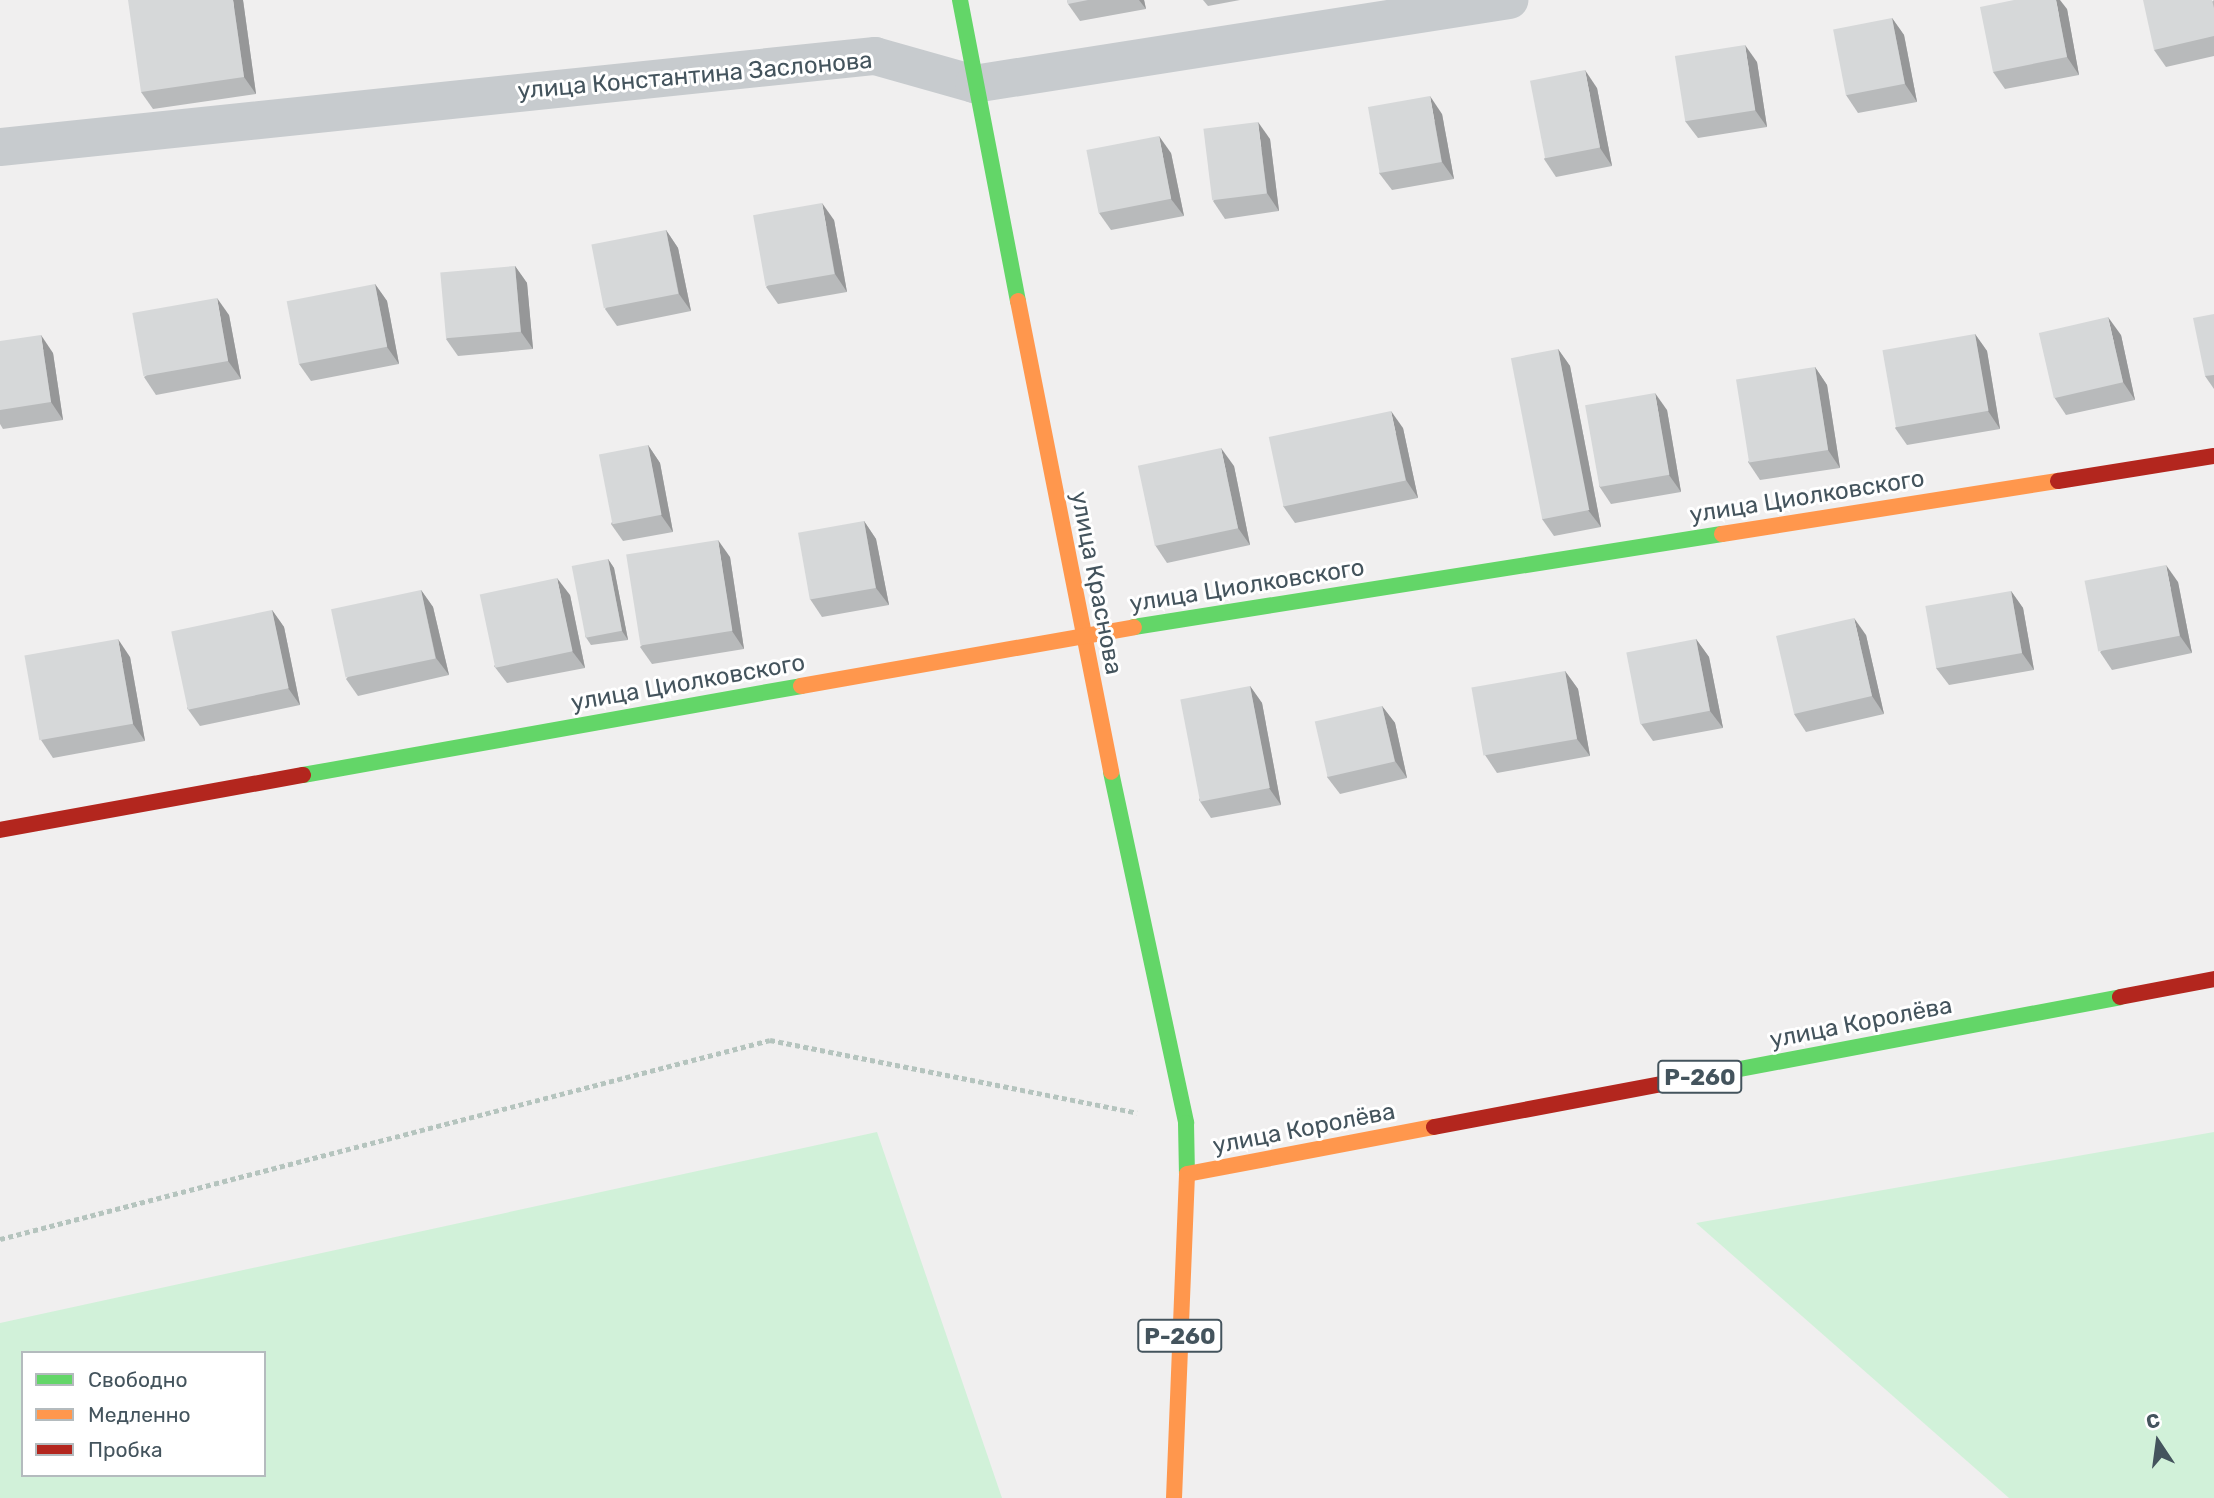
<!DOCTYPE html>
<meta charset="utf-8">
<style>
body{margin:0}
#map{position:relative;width:2214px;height:1498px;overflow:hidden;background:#f0efef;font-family:Rubik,sans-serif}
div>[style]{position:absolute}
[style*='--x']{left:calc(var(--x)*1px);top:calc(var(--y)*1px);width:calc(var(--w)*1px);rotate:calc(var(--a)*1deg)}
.green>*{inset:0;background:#d1f1d9}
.path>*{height:4.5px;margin-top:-2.25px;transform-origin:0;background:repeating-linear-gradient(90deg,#b5c4be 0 5px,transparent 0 8.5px)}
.street>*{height:38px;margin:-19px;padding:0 19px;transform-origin:19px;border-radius:19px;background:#c7cbce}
.fast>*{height:16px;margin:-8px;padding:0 8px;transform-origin:8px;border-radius:8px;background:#63d668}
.slow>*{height:16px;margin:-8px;padding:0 8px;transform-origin:8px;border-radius:8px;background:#ff974d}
.jam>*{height:16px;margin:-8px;padding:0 8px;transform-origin:8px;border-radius:8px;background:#b3261e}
.wall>*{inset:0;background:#b8babb}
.shaded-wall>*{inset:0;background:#969798}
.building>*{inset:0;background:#d6d8d9;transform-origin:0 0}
span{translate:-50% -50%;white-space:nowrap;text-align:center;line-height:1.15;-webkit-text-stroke:6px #fff;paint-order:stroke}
.shield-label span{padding:2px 5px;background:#fff;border:2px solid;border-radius:5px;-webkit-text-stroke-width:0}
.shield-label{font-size:23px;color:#44545d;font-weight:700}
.street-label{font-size:24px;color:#44545d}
.legend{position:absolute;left:21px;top:1351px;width:245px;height:126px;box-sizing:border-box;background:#fff;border:2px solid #b4bbbe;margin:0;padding:9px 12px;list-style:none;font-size:21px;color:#44545d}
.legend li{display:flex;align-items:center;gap:14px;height:35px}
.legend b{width:35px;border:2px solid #b4bbbe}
.north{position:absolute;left:2123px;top:1407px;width:70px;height:70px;-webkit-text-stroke:5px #fff;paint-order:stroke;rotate:347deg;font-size:19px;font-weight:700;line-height:28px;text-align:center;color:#44545d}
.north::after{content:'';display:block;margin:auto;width:24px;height:32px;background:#44545d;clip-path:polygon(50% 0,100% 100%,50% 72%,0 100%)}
</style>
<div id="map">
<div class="green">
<div style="clip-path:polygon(evenodd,877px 1132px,1002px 1498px,0 1498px,0 1323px,877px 1132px,23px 1353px,264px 1353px,264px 1475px,23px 1475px,23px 1353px)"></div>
<div style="clip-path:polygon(2214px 1132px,2214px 1498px,2009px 1498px,1696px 1223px)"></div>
</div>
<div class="path">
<div style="--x:0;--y:1239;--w:795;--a:-14.49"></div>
<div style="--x:770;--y:1040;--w:374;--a:11.2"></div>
</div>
<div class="street">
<div style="--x:0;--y:147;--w:880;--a:-5.94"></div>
<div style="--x:875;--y:56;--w:103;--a:15.8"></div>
<div style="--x:974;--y:84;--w:542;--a:-8.92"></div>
</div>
<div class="fast">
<div style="--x:960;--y:0;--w:307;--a:79.1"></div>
<div style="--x:1134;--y:627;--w:595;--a:-8.99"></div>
<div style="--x:1111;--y:772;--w:359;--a:77.9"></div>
<div style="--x:1186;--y:1123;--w:51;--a:88.9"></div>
<div style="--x:303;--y:775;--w:506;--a:-10.13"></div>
<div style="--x:1703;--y:1076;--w:424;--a:-10.7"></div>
</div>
<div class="slow">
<div style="--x:1018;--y:301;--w:480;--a:78.8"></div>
<div style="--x:1722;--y:534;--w:340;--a:-9"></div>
<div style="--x:801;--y:686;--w:338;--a:-10"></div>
<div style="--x:1174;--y:1498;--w:324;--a:-87.7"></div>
<div style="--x:1187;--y:1174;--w:251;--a:-10.8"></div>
</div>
<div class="jam">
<div style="--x:2058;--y:481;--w:158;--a:-9.1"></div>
<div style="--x:0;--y:830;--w:308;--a:-10.3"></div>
<div style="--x:2120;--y:997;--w:96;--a:-10.8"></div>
<div style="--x:1434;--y:1127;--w:274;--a:-10.7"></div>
</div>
<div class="wall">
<div style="clip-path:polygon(243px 0,256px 94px,153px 109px,141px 92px)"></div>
<div style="clip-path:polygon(1067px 0,1144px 0,1146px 9px,1080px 21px,1068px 4px)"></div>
<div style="clip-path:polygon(1203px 0,1240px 0,1208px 6px)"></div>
<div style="clip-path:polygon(2214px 0,2214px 56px,2166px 67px,2154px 50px)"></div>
<div style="clip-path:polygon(2067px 9px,2079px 75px,2005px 89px,1993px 72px)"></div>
<div style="clip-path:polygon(1892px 18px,1904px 35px,1917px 102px,1858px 113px,1846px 95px)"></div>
<div style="clip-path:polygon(1757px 62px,1767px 127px,1698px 138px,1685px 121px)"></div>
<div style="clip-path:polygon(1597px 88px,1612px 166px,1556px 177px,1544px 159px)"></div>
<div style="clip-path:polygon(1442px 114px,1454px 179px,1392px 190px,1379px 173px)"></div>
<div style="clip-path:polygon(1270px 139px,1279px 211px,1225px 219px,1213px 201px)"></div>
<div style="clip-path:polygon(1171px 153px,1184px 216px,1111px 230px,1099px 213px)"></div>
<div style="clip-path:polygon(834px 220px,847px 292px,778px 304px,766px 287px)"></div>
<div style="clip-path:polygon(666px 230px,678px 248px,691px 311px,617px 326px,605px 309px)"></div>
<div style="clip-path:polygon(515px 266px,527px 283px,533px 349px,458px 356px,446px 339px)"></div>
<div style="clip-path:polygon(375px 284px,387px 301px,399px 364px,311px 381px,299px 364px)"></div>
<div style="clip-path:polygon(2214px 314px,2214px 389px,2205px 376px)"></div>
<div style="clip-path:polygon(229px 315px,241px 379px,156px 395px,144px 377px)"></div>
<div style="clip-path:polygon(1975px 334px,1987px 351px,2000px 429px,1907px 445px,1895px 428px)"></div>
<div style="clip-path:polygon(2121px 335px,2135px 400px,2066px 415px,2054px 397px)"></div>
<div style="clip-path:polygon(0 341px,53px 353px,63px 420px,3px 429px,0 424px)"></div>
<div style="clip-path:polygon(1558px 349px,1570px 366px,1601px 527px,1554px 536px,1542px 519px)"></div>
<div style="clip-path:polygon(1815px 367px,1827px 385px,1840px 468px,1760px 480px,1748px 462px)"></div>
<div style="clip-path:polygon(1667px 410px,1681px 492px,1611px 504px,1599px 486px)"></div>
<div style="clip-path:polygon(1403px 428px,1418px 498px,1295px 523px,1283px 506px)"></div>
<div style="clip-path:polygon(648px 445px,660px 463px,673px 532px,623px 541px,611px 524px)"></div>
<div style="clip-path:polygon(1234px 466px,1250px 545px,1167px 563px,1155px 545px)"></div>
<div style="clip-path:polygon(864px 521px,876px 539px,889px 605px,822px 617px,810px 599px)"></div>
<div style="clip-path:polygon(730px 557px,744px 649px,652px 664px,640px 647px)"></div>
<div style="clip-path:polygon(608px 559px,614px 568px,628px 640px,591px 645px,585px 636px)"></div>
<div style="clip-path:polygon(2178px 582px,2192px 653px,2112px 670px,2100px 652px)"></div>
<div style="clip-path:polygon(421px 590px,433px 607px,449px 675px,358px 696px,346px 679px)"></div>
<div style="clip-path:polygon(2011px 591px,2023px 608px,2034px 670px,1949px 685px,1936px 668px)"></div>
<div style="clip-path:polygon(570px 595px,585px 668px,507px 683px,494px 666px)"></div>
<div style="clip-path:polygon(272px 610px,284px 627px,300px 705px,200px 726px,187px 708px)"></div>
<div style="clip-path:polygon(1866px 635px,1884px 714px,1806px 732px,1794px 714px)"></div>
<div style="clip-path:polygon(1696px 639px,1709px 657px,1723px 728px,1653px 741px,1641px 724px)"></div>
<div style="clip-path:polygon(130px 657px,145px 741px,53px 758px,41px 740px)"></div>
<div style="clip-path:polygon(1565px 671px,1578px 689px,1590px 756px,1497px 773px,1485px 755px)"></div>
<div style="clip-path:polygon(1250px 686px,1262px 703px,1281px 805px,1211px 818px,1199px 800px)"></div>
<div style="clip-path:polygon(1382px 706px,1395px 723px,1407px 778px,1340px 794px,1327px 777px)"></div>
</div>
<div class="shaded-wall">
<div style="clip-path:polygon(233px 0,243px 0,256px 94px,244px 77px)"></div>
<div style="clip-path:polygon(1139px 0,1144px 0,1146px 9px)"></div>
<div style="clip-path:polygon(2056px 0,2060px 0,2067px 9px,2079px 75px,2067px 57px)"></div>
<div style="clip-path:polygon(1892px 18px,1904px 35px,1917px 102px,1905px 84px)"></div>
<div style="clip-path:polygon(1745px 45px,1757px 62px,1767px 127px,1755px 110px)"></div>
<div style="clip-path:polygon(1585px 70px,1597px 88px,1612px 166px,1600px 148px)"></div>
<div style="clip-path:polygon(1430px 96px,1442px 114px,1454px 179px,1442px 162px)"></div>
<div style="clip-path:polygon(1258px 122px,1270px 139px,1279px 211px,1267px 193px)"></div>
<div style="clip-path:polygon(1159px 136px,1171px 153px,1184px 216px,1171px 199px)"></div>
<div style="clip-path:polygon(822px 203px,834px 220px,847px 292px,835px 274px)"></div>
<div style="clip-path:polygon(666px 230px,678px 248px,691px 311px,679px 294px)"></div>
<div style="clip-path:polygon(515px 266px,527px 283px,533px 349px,521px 332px)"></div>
<div style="clip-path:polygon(375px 284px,387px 301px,399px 364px,387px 347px)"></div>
<div style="clip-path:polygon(217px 298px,229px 315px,241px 379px,228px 361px)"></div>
<div style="clip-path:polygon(2108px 317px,2121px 335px,2135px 400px,2123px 382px)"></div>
<div style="clip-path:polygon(1975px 334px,1987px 351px,2000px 429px,1988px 411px)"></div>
<div style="clip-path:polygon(41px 335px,53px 353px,63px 420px,51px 402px)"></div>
<div style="clip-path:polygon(1558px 349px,1570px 366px,1601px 527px,1588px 510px)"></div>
<div style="clip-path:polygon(1815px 367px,1827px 385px,1840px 468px,1828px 450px)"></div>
<div style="clip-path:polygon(1655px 393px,1667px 410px,1681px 492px,1669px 475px)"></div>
<div style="clip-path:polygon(1391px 411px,1403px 428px,1418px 498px,1406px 480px)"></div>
<div style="clip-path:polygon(648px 445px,660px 463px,673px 532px,661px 515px)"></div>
<div style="clip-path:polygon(1221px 448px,1234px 466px,1250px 545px,1238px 528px)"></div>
<div style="clip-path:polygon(864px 521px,876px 539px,889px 605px,876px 588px)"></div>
<div style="clip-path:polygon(718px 540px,730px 557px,744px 649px,732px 631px)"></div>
<div style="clip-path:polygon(608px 559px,614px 568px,628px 640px,622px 631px)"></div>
<div style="clip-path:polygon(2166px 565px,2178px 582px,2192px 653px,2180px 636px)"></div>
<div style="clip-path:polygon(557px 578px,570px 595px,585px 668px,572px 651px)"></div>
<div style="clip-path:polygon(421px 590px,433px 607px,449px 675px,436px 658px)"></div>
<div style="clip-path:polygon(2011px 591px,2023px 608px,2034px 670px,2022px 653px)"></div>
<div style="clip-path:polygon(272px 610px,284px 627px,300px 705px,288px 688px)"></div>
<div style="clip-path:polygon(1854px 618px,1866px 635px,1884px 714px,1872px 696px)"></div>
<div style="clip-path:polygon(118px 639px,130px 657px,145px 741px,133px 724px)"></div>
<div style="clip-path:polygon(1696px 639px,1709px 657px,1723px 728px,1710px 711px)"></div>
<div style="clip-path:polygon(1565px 671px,1578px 689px,1590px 756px,1577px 739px)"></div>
<div style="clip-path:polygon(1250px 686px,1262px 703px,1281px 805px,1269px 788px)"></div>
<div style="clip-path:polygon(1382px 706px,1395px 723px,1407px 778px,1395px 761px)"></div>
</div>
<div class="building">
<div style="clip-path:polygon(128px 0,233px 0,244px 77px,141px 92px)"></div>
<div style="clip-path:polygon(1067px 0,1088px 0,1068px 4px)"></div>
<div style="clip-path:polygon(2014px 0,2056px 0,2067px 57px,1993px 72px,1980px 7px)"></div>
<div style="clip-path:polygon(2143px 0,2212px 0,2214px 8px,2214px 36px,2154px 50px)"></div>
<div style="left:1892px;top:18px;width:67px;height:60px;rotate:79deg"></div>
<div style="left:1745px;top:45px;width:66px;height:71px;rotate:81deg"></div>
<div style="left:1585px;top:70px;width:79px;height:56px;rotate:79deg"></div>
<div style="left:1430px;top:96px;width:67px;height:63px;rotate:80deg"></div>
<div style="left:1258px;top:122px;width:72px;height:55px;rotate:83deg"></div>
<div style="left:1159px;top:136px;width:64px;height:74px;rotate:79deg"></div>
<div style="left:822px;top:203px;width:72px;height:70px;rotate:80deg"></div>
<div style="left:666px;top:230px;width:65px;height:76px;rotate:79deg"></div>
<div style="left:515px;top:266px;width:66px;height:75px;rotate:85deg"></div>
<div style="left:375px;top:284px;width:64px;height:90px;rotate:79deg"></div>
<div style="left:217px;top:298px;width:64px;height:86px;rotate:80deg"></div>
<div style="clip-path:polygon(2214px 314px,2214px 375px,2205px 376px,2193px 318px)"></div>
<div style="left:2108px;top:317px;width:67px;height:71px;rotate:77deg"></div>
<div style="left:1975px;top:334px;width:78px;height:94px;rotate:80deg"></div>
<div style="clip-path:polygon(41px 335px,51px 402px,0 410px,0 341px)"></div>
<div style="left:1558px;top:349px;width:164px;height:48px;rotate:79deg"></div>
<div style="left:1815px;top:367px;width:84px;height:80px;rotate:81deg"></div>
<div style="left:1655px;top:393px;width:83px;height:71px;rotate:80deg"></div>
<div style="left:1391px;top:411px;width:71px;height:125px;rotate:78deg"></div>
<div style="left:648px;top:445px;width:71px;height:50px;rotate:79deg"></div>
<div style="left:1221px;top:448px;width:82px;height:85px;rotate:78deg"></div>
<div style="left:864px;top:521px;width:68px;height:67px;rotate:80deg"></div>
<div style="left:718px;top:540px;width:92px;height:93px;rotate:81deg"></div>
<div style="left:608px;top:559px;width:73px;height:37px;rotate:79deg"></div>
<div style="left:2166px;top:565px;width:72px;height:83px;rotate:79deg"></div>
<div style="left:557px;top:578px;width:75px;height:79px;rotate:78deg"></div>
<div style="left:421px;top:590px;width:70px;height:92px;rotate:78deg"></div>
<div style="left:2011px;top:591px;width:63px;height:87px;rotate:80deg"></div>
<div style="left:272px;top:610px;width:80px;height:103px;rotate:78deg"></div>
<div style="left:1854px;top:618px;width:80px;height:80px;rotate:77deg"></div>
<div style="left:118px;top:639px;width:86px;height:95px;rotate:80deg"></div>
<div style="left:1696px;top:639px;width:73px;height:71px;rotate:79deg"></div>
<div style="left:1565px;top:671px;width:69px;height:95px;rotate:80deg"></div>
<div style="left:1250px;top:686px;width:104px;height:71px;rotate:79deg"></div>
<div style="left:1382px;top:706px;width:57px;height:69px;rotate:77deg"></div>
</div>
<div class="shield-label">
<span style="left:1700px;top:1077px">Р-260</span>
<span style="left:1180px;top:1336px">Р-260</span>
</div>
<div class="street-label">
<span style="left:695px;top:76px;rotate:-5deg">улица Константина Заслонова</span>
<span style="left:1807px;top:497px;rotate:-9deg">улица Циолковского</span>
<span style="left:1096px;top:583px;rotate:79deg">улица Краснова</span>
<span style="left:1247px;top:586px;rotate:-9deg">улица Циолковского</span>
<span style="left:688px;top:683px;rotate:-10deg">улица Циолковского</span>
<span style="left:1861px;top:1023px;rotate:-11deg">улица Королёва</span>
<span style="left:1304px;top:1129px;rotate:-11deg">улица Королёва</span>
</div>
<ul class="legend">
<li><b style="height:9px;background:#63d668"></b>Свободно</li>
<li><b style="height:9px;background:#ff974d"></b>Медленно</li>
<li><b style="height:9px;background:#b3261e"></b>Пробка</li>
</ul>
<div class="north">С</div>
</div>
